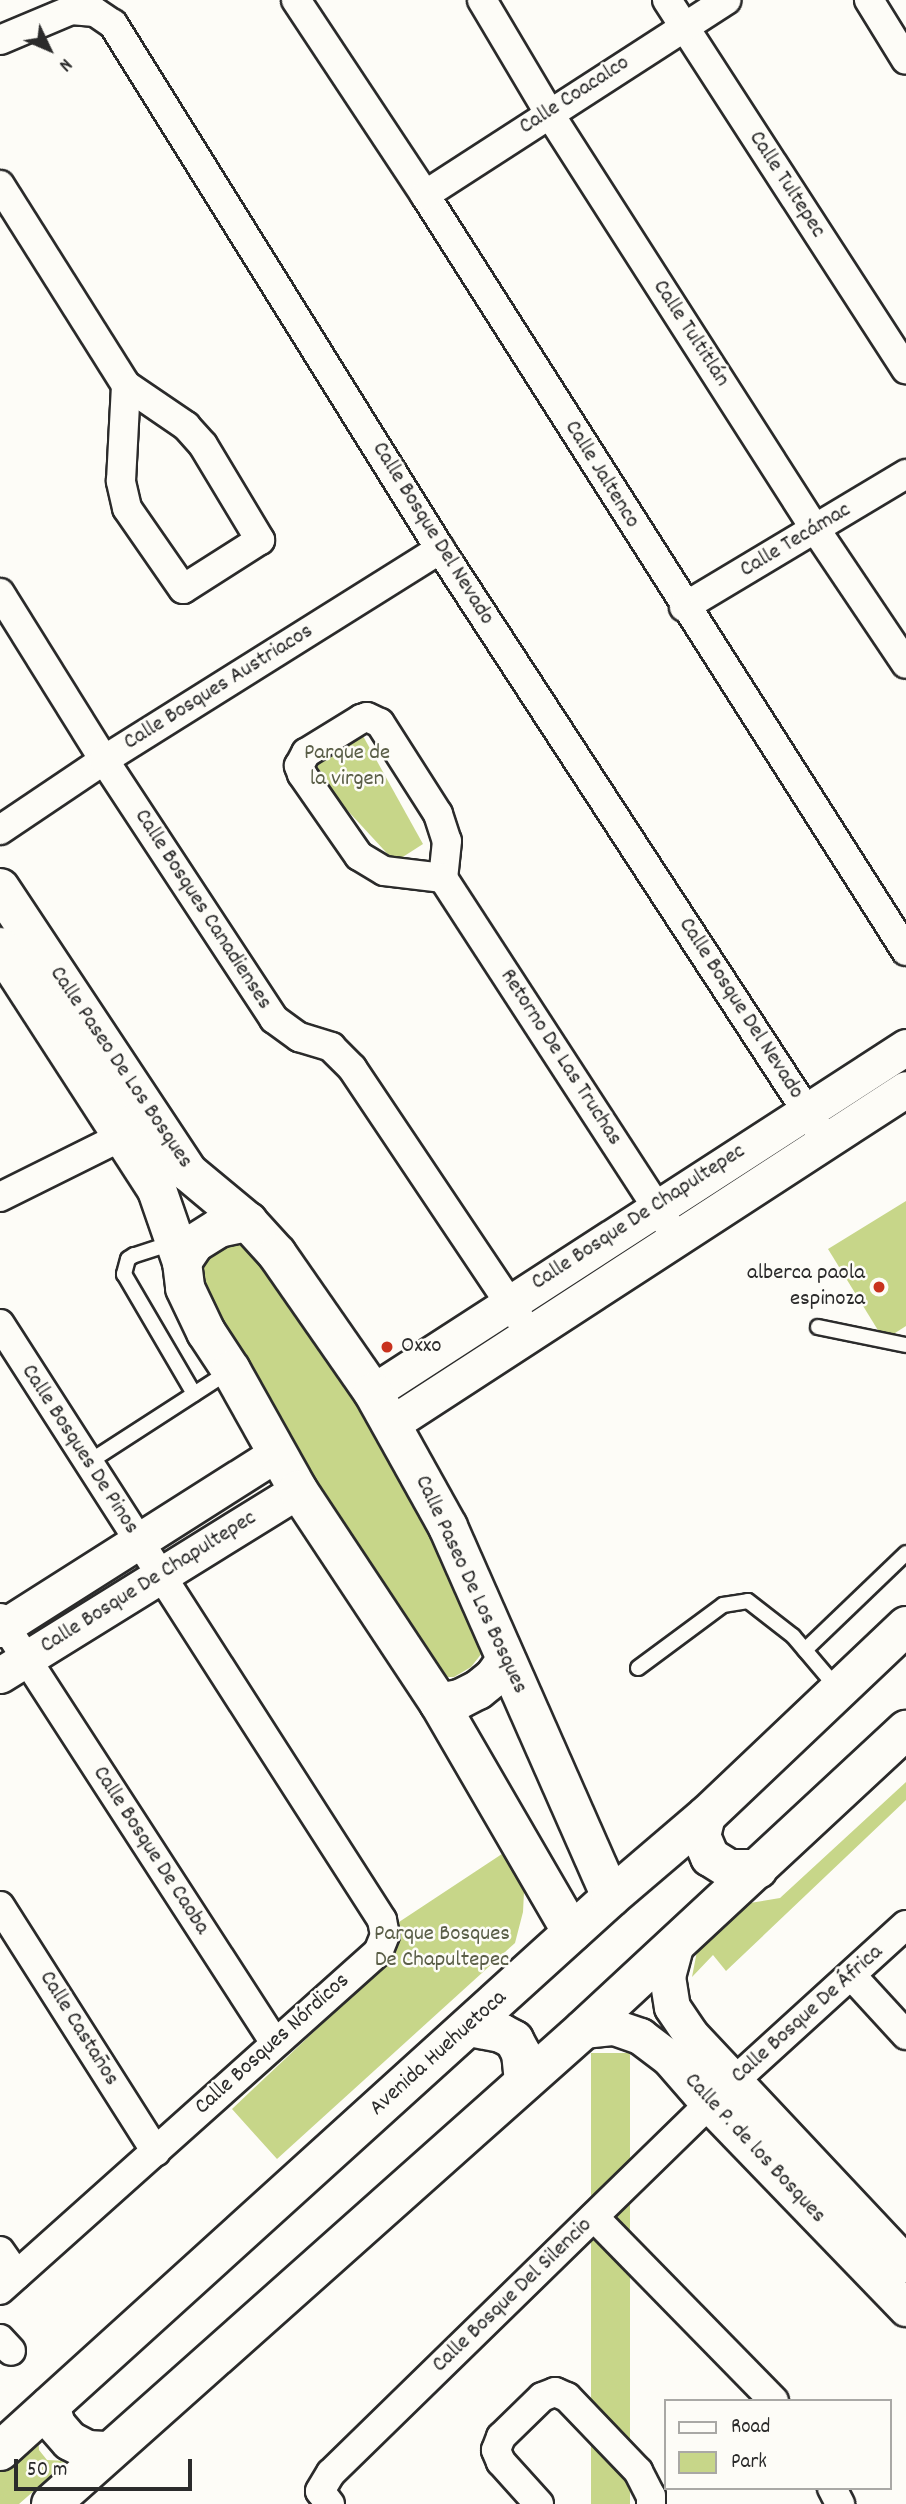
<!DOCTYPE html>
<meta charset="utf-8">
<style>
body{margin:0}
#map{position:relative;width:906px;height:2504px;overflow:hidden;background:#fdfcf7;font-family:Dekko,sans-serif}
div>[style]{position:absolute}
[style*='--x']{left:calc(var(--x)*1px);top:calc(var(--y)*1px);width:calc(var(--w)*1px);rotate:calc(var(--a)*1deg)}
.green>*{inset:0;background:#c7d689;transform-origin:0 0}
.roads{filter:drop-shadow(2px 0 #2b2b2b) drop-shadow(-2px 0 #2b2b2b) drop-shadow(0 2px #2b2b2b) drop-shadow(0 -2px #2b2b2b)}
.service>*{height:14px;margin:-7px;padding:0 7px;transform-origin:7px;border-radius:7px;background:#fdfcf7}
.minor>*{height:28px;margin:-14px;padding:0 14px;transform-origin:14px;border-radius:14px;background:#fdfcf7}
.tertiary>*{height:35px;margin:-17.5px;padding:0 17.5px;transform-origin:17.5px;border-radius:17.5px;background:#fdfcf7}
.secondary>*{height:38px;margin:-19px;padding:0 19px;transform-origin:19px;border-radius:19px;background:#fdfcf7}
.dots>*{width:19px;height:19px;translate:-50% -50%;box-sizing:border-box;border:4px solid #fdfcf7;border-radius:50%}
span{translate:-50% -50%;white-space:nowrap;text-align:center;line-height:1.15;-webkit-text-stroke:5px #fdfcf7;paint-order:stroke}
.street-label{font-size:23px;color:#2b2b2b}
.park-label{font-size:23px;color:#5a5e47}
.poi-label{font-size:23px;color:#2b2b2b}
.right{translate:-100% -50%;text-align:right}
.left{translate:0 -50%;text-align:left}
.legend{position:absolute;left:664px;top:2399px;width:228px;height:91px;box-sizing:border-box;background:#fdfcf7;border:2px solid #a9a8a5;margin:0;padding:9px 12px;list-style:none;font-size:21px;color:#2b2b2b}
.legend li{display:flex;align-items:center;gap:14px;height:35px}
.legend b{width:35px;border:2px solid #a9a8a5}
.north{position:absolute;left:14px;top:14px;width:70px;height:70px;-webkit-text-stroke:5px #fdfcf7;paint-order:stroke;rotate:134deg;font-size:19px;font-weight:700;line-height:28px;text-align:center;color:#2b2b2b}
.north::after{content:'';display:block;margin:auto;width:24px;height:32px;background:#2b2b2b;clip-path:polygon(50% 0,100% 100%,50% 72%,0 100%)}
.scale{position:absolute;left:14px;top:2459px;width:178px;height:32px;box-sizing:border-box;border:4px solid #2b2b2b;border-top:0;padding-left:9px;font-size:21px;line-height:24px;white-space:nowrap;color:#2b2b2b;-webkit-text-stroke:5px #fdfcf7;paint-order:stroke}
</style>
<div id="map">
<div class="green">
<div style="clip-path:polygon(358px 727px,423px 844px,395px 862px,301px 760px)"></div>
<div style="clip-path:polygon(906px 1201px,906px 1326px,884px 1340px,828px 1249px)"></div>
<div style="clip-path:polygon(240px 1225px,414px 1485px,482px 1653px,471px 1667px,454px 1677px,427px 1677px,190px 1277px,199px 1252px)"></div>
<div style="clip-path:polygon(906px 1782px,906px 1800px,726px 1971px,713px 1955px,692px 1977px,698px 1946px,750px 1903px,780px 1898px)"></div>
<div style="clip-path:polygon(508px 1850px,524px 1892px,523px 1912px,515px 1943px,277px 2159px,232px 2109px,390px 1960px,395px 1951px,399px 1922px)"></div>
<div style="left:591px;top:2053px;width:39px;height:674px"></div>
<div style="clip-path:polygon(38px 2429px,39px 2450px,47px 2460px,68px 2461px,19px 2504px,0 2504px,0 2462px)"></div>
</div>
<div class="roads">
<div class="service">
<div style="--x:172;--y:1243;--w:40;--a:162"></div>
<div style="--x:134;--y:1255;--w:7;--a:146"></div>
<div style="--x:128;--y:1259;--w:16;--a:105"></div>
<div style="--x:124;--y:1274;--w:139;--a:59.7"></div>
<div style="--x:818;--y:1327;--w:90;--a:11.6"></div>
<div style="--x:89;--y:1462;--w:166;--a:-32.9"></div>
<div style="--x:805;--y:1650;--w:140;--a:-43.8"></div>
<div style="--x:638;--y:1668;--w:106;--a:-36.5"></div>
<div style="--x:723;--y:1605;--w:25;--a:-9"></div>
<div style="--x:748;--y:1601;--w:57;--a:37.9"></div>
<div style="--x:793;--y:1636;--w:70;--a:49.7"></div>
</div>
<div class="minor">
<div style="--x:296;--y:0;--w:234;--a:56.5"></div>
<div style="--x:425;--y:195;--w:896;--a:57.53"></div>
<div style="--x:482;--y:0;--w:131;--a:59.3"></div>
<div style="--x:549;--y:113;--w:495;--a:57.4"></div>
<div style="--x:816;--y:530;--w:161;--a:56.1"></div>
<div style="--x:667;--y:0;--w:440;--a:57.1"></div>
<div style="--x:869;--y:0;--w:70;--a:58.3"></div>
<div style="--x:0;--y:40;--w:77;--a:-22.9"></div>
<div style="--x:71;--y:10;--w:24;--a:5"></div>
<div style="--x:95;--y:12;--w:22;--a:34"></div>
<div style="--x:113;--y:24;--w:619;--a:58.08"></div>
<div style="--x:440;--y:549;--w:707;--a:56.89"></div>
<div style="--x:0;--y:185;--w:236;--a:57.8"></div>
<div style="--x:126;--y:385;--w:73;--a:34.3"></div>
<div style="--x:186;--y:426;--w:25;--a:48"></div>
<div style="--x:203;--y:445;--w:111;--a:59"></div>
<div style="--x:260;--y:540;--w:91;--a:147.5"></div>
<div style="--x:183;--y:589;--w:98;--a:-124.7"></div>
<div style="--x:127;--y:508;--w:28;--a:-103"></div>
<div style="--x:121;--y:481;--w:96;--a:-87"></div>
<div style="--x:425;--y:195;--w:359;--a:-32.9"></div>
<div style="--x:0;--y:593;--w:197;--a:58.1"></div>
<div style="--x:104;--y:760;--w:310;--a:56.7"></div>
<div style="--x:274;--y:1019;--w:31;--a:36"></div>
<div style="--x:299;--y:1037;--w:34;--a:17"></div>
<div style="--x:331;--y:1047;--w:30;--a:45"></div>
<div style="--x:352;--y:1068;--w:303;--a:56.2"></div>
<div style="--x:684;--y:607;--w:259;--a:-30.9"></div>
<div style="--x:0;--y:830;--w:125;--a:-33.9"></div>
<div style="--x:104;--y:760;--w:397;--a:-32.1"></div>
<div style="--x:443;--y:878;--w:59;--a:-173.2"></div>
<div style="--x:384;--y:871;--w:29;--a:-149"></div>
<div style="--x:359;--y:856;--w:100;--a:-124.8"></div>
<div style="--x:302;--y:774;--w:9;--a:-111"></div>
<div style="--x:299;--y:766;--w:15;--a:-62"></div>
<div style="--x:306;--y:753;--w:65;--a:-31.7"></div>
<div style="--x:361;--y:719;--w:6;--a:-18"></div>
<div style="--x:367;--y:717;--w:14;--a:25"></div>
<div style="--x:380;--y:723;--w:108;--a:57.5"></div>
<div style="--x:438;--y:814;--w:28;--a:72"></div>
<div style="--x:447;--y:841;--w:37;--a:96"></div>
<div style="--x:443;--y:878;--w:415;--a:57"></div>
<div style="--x:0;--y:1197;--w:137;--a:-26.4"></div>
<div style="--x:0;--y:1324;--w:708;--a:57.34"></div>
<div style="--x:382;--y:1920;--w:15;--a:79"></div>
<div style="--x:385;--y:1935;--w:18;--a:112"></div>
<div style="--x:378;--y:1952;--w:507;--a:138.2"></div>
<div style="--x:0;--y:1618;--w:506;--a:57.09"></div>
<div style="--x:0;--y:1906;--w:291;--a:57.6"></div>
<div style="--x:852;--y:1976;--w:80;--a:47.5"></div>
<div style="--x:594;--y:2217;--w:257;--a:45.6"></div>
<div style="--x:0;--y:2251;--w:29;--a:55"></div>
<div style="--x:0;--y:2339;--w:16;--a:47"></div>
<div style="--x:832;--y:2488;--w:18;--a:63"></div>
<div style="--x:330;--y:2504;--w:16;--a:-128"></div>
<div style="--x:320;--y:2491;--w:21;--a:-59"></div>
<div style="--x:331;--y:2473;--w:528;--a:-44.31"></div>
<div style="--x:709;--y:2104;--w:266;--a:-42.3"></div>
<div style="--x:539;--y:2504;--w:57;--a:-132.1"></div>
<div style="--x:501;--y:2462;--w:13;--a:-113"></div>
<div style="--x:496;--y:2450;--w:14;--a:-69"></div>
<div style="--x:501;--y:2437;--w:57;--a:-44.3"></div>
<div style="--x:542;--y:2397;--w:14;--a:-21"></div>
<div style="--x:555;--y:2392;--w:13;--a:23"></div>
<div style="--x:567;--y:2397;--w:103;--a:46.2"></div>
<div style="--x:638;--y:2471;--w:28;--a:63"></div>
<div style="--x:651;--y:2496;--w:8;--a:90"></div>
</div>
<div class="tertiary">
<div style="--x:373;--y:1392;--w:635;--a:-32.91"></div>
<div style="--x:391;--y:1424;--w:614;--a:-33.04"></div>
<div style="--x:0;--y:1629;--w:328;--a:-32.4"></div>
<div style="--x:0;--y:1675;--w:351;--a:-31.8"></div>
<div style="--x:676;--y:1943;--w:34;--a:105"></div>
<div style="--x:667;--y:1976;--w:31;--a:81"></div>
<div style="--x:672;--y:2007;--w:32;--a:56"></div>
<div style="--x:690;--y:2034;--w:316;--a:46.8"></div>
<div style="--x:583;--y:2030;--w:31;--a:-6"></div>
<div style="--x:614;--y:2027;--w:28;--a:19"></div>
<div style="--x:640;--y:2036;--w:36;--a:37"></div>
<div style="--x:669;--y:2058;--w:61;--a:49"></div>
<div style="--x:709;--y:2104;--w:284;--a:46"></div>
</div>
<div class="secondary">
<div style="--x:0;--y:888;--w:341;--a:56.5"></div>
<div style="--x:188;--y:1172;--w:78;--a:39.8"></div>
<div style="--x:248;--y:1222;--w:43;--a:47.8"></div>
<div style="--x:277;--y:1254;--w:168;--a:55.2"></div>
<div style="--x:373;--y:1392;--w:154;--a:60.9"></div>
<div style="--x:448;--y:1527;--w:404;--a:66.2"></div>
<div style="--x:0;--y:947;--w:289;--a:57.1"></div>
<div style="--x:157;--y:1190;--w:76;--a:70.9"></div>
<div style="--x:182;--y:1262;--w:26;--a:83"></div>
<div style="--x:185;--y:1288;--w:49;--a:64.5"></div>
<div style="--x:206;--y:1332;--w:45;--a:56.7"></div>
<div style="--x:231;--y:1370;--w:137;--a:60.8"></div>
<div style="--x:298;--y:1490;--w:255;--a:56.5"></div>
<div style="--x:439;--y:1703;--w:265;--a:59.9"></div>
<div style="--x:182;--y:1262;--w:23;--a:-56"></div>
<div style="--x:195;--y:1243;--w:28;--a:-32"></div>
<div style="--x:219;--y:1228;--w:30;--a:-12"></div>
<div style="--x:439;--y:1703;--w:21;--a:-11"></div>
<div style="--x:460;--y:1699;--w:20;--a:-27"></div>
<div style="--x:478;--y:1690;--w:21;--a:-39"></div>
<div style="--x:494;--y:1677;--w:21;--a:-55"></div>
<div style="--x:706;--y:1816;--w:21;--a:104"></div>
<div style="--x:701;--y:1836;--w:23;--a:67"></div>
<div style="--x:710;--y:1857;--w:22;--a:32"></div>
<div style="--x:729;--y:1869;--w:29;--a:0"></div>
<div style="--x:470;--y:2027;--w:32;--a:11"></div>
<div style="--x:501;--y:2033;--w:15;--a:28"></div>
<div style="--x:514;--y:2040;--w:15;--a:62"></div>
<div style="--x:521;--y:2053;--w:29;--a:84"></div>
<div style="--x:50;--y:2406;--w:20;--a:72"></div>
<div style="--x:56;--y:2425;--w:21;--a:49"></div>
<div style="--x:70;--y:2441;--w:20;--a:27"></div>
<div style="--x:88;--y:2450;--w:21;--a:3"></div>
<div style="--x:0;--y:2451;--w:825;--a:-42.2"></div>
<div style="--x:611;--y:1897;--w:125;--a:-40.5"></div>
<div style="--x:706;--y:1816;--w:276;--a:-43.5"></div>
<div style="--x:51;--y:2504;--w:713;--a:-41.7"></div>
<div style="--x:583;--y:2030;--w:441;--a:-42.9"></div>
</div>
</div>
<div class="dots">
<div style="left:879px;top:1287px;background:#c8321e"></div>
<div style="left:387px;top:1347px;background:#c8321e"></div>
</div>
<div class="street-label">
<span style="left:575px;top:96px;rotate:-33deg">Calle Coacalco</span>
<span style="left:786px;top:185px;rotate:57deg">Calle Tultepec</span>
<span style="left:690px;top:334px;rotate:57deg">Calle Tultitlán</span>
<span style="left:601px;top:475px;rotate:58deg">Calle Jaltenco</span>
<span style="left:432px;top:534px;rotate:58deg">Calle Bosque Del Nevado</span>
<span style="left:796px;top:541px;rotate:-31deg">Calle Tecámac</span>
<span style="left:219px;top:688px;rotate:-32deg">Calle Bosques Austriacos</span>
<span style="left:202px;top:910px;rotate:57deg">Calle Bosques Canadienses</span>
<span style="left:740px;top:1009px;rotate:57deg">Calle Bosque Del Nevado</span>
<span style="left:560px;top:1058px;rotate:57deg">Retorno De Las Truchas</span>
<span style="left:120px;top:1068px;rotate:56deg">Calle Paseo De Los Bosques</span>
<span style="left:639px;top:1218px;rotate:-33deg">Calle Bosque De Chapultepec</span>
<span style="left:79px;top:1450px;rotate:57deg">Calle Bosques De Pinos</span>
<span style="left:149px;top:1583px;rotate:-32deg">Calle Bosque De Chapultepec</span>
<span style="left:470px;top:1585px;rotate:65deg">Calle Paseo De Los Bosques</span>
<span style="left:150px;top:1851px;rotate:57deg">Calle Bosque De Caoba</span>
<span style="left:808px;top:2015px;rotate:-42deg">Calle Bosque De África</span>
<span style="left:78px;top:2029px;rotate:58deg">Calle Castaños</span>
<span style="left:273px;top:2045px;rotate:-42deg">Calle Bosques Nórdicos</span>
<span style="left:439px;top:2054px;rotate:-42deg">Avenida Huehuetoca</span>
<span style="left:754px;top:2149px;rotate:47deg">Calle P. de los Bosques</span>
<span style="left:513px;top:2296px;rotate:-44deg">Calle Bosque Del Silencio</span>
</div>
<div class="park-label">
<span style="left:347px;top:767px">Parque de<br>la virgen</span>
<span style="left:442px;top:1948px">Parque Bosques<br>De Chapultepec</span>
</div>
<div class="poi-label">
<span class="right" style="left:865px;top:1287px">alberca paola<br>espinoza</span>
<span class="left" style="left:401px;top:1347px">Oxxo</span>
</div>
<ul class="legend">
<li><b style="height:9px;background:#fdfcf7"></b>Road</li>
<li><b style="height:19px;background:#c7d689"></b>Park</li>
</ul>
<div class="north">N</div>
<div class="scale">50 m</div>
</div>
